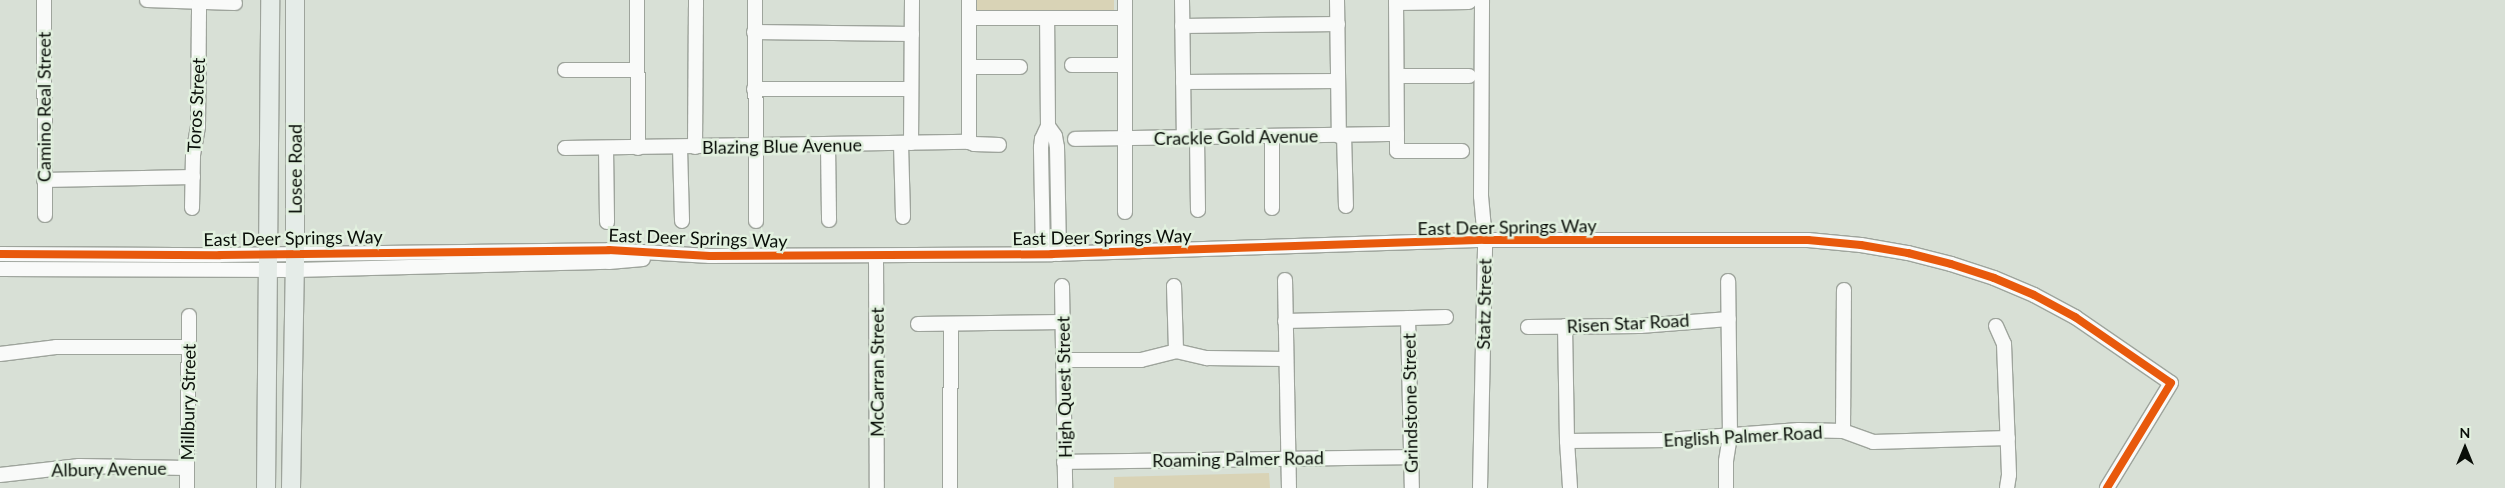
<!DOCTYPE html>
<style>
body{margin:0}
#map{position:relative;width:2505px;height:488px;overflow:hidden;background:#d8e0d6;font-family:Lato,sans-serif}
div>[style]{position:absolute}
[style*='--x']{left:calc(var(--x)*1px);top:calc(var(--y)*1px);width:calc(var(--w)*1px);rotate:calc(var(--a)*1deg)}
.green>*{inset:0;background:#d9d3b6;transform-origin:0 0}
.roads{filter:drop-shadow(1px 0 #9ea49c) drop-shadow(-1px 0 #9ea49c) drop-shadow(0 1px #9ea49c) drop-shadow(0 -1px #9ea49c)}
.minor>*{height:14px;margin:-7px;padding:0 7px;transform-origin:7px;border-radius:7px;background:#f9faf9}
.major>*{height:18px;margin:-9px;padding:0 9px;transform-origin:9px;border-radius:9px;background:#e5ece8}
.cycleway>*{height:8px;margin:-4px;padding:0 4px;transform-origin:4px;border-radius:4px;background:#e8590c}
span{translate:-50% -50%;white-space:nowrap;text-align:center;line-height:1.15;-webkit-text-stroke:5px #e2f1df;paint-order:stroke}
.street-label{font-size:18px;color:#090e08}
.north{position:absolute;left:2440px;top:423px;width:50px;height:50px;-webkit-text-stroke:4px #e2f1df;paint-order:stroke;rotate:0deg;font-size:14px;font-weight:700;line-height:20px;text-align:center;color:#090e08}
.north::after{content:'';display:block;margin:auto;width:18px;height:22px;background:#090e08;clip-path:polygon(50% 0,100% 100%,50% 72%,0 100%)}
</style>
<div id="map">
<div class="green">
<div style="left:972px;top:0;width:142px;height:14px"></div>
<div style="clip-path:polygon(1269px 473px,1270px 488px,1114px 488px,1114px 477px)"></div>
</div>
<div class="roads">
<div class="minor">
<div style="--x:44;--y:0;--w:215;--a:89.7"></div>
<div style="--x:147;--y:0;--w:88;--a:2"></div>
<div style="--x:637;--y:0;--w:148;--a:89.6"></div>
<div style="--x:755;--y:0;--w:221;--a:89.7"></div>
<div style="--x:1125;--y:0;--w:212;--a:90"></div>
<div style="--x:1182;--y:0;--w:137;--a:89.2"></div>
<div style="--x:1337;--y:0;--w:136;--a:89.2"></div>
<div style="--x:1396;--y:0;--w:151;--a:89.6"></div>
<div style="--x:1397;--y:151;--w:65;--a:0"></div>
<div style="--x:1396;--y:3;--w:73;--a:-0.8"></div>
<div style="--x:969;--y:18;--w:156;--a:0"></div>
<div style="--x:1182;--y:26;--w:156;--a:-0.7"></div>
<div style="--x:754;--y:32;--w:158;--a:0.7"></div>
<div style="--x:1072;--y:65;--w:53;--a:0"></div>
<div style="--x:969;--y:67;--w:51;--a:0"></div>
<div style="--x:565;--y:70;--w:72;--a:0"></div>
<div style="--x:1397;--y:76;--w:72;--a:0"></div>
<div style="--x:1183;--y:82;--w:155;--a:-0.4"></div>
<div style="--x:754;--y:89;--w:157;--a:0"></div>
<div style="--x:1048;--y:126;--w:12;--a:55"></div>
<div style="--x:1055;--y:136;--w:11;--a:80"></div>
<div style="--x:1057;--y:147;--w:107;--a:88.9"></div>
<div style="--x:1344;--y:135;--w:71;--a:88.4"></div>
<div style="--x:1272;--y:137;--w:71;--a:90"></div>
<div style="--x:1197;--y:138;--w:72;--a:89.2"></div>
<div style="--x:1075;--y:139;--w:322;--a:-0.9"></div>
<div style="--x:969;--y:142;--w:142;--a:-90"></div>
<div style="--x:911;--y:143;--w:143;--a:-89.6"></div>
<div style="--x:901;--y:144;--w:73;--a:88.4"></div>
<div style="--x:828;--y:145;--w:75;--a:89.2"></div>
<div style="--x:695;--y:147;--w:147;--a:-89.6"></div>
<div style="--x:565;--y:148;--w:404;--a:-0.9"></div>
<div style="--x:969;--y:142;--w:5;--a:22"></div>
<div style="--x:974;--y:144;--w:25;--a:2"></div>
<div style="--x:606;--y:148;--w:74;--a:89.2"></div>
<div style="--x:680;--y:148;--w:73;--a:88.4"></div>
<div style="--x:44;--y:180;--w:149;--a:-1.2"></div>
<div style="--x:192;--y:208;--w:53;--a:-88.9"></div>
<div style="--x:193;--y:155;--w:29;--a:-80"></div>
<div style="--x:198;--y:126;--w:124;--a:-89.5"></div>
<div style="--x:0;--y:254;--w:220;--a:0.3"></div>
<div style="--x:220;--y:255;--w:389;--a:-0.7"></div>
<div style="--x:609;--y:250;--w:101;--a:3.4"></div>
<div style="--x:710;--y:256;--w:342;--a:-0.3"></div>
<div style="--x:1052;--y:254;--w:433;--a:-1.9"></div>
<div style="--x:1485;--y:240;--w:323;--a:0"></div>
<div style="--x:1808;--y:240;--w:53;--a:5.4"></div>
<div style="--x:1861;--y:245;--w:48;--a:9.7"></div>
<div style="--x:1908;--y:253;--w:44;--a:14.3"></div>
<div style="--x:1951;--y:264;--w:45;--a:18"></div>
<div style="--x:1994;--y:278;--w:43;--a:23"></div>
<div style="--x:2034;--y:295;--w:47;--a:28.2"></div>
<div style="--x:2075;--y:317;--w:116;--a:34.5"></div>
<div style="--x:2171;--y:383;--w:123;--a:121.4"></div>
<div style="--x:1043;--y:254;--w:107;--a:-91.1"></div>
<div style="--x:1041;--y:147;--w:8;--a:-83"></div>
<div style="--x:1042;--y:139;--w:14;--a:-65"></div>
<div style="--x:1048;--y:126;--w:108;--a:-90.5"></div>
<div style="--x:876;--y:256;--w:232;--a:89.8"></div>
<div style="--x:0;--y:269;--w:295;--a:0.2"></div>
<div style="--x:295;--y:270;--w:314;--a:-1.5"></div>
<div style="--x:609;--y:262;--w:34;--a:-5"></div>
<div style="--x:1285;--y:280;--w:208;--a:88.9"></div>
<div style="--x:1062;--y:286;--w:202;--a:89.1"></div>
<div style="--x:1174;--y:286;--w:65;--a:88.2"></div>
<div style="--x:1408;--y:318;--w:170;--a:88.7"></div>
<div style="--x:1285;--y:321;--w:161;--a:-1.4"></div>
<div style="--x:918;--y:324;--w:145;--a:-0.8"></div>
<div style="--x:1565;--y:326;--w:115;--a:89"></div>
<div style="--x:1567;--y:441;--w:47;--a:86.3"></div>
<div style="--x:1996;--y:326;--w:20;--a:66"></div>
<div style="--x:2004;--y:344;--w:131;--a:87.8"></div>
<div style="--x:2009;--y:475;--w:13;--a:99"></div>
<div style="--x:1528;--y:327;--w:112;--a:-0.5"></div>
<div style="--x:1640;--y:326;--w:89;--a:-4.5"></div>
<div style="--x:0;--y:354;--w:56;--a:-7.1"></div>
<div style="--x:56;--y:347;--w:133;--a:0"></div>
<div style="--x:1063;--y:360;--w:78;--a:0"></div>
<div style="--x:1141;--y:360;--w:36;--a:-14"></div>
<div style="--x:1176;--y:351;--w:32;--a:13"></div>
<div style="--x:1207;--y:358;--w:79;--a:0.7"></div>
<div style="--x:1843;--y:431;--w:141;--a:-89.6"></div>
<div style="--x:1567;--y:441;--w:101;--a:-0.6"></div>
<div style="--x:1668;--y:440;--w:131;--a:-4.4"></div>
<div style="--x:1799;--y:430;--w:44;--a:1.3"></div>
<div style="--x:1843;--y:431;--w:32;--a:20"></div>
<div style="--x:1873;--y:442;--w:135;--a:-1.7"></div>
<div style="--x:1064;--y:462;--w:348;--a:-0.8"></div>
<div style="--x:0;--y:475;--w:80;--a:-6.5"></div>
<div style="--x:79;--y:466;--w:108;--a:1.1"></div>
<div style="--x:187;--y:488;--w:172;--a:-89.3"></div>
<div style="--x:950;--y:488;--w:164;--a:-89.7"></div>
<div style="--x:1480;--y:488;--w:248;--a:-88.8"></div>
<div style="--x:1485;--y:240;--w:44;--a:-95.2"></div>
<div style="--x:1481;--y:196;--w:196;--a:-89.7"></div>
<div style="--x:1726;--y:488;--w:27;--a:-90"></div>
<div style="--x:1726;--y:461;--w:26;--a:-81"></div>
<div style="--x:1730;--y:435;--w:154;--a:-90.7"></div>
</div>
<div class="major">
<div style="--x:266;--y:488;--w:488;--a:-89.5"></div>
<div style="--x:291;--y:488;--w:225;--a:-89"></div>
<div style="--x:295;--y:263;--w:263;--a:-90"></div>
</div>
</div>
<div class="cycleway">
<div style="--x:0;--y:254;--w:220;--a:0.3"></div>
<div style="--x:220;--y:255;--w:389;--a:-0.7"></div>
<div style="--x:609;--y:250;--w:101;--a:3.4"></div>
<div style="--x:710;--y:256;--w:342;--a:-0.3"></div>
<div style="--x:1052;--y:254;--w:433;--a:-1.9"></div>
<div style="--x:1485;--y:240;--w:323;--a:0"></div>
<div style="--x:1808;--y:240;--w:53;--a:5.4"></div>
<div style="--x:1861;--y:245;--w:48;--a:9.7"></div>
<div style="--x:1908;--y:253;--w:44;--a:14.3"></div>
<div style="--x:1951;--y:264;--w:45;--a:18"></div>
<div style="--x:1994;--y:278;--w:43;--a:23"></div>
<div style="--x:2034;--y:295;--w:47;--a:28.2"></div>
<div style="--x:2075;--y:317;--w:116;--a:34.5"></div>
<div style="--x:2171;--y:383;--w:123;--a:121.4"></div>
</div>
<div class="street-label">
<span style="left:196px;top:105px;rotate:-87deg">Toros Street</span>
<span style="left:44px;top:107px;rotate:-90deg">Camino Real Street</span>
<span style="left:1236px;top:137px;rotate:-1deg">Crackle Gold Avenue</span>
<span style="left:782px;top:146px;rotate:-1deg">Blazing Blue Avenue</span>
<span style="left:295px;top:169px;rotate:-90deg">Losee Road</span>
<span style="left:1507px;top:227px;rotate:-1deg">East Deer Springs Way</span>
<span style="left:1102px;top:237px;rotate:-1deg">East Deer Springs Way</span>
<span style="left:293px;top:238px;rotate:-1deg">East Deer Springs Way</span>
<span style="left:698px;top:238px;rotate:2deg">East Deer Springs Way</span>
<span style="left:1484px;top:304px;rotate:-89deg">Statz Street</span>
<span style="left:1628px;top:323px;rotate:-3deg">Risen Star Road</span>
<span style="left:877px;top:372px;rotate:-90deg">McCarran Street</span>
<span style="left:1064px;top:387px;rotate:-91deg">High Quest Street</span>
<span style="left:188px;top:402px;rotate:-89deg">Millbury Street</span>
<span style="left:1410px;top:403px;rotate:-91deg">Grindstone Street</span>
<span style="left:1743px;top:436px;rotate:-3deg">English Palmer Road</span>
<span style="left:1238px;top:459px;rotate:-1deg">Roaming Palmer Road</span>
<span style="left:109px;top:469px;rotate:-1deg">Albury Avenue</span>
</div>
<div class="north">N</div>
</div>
